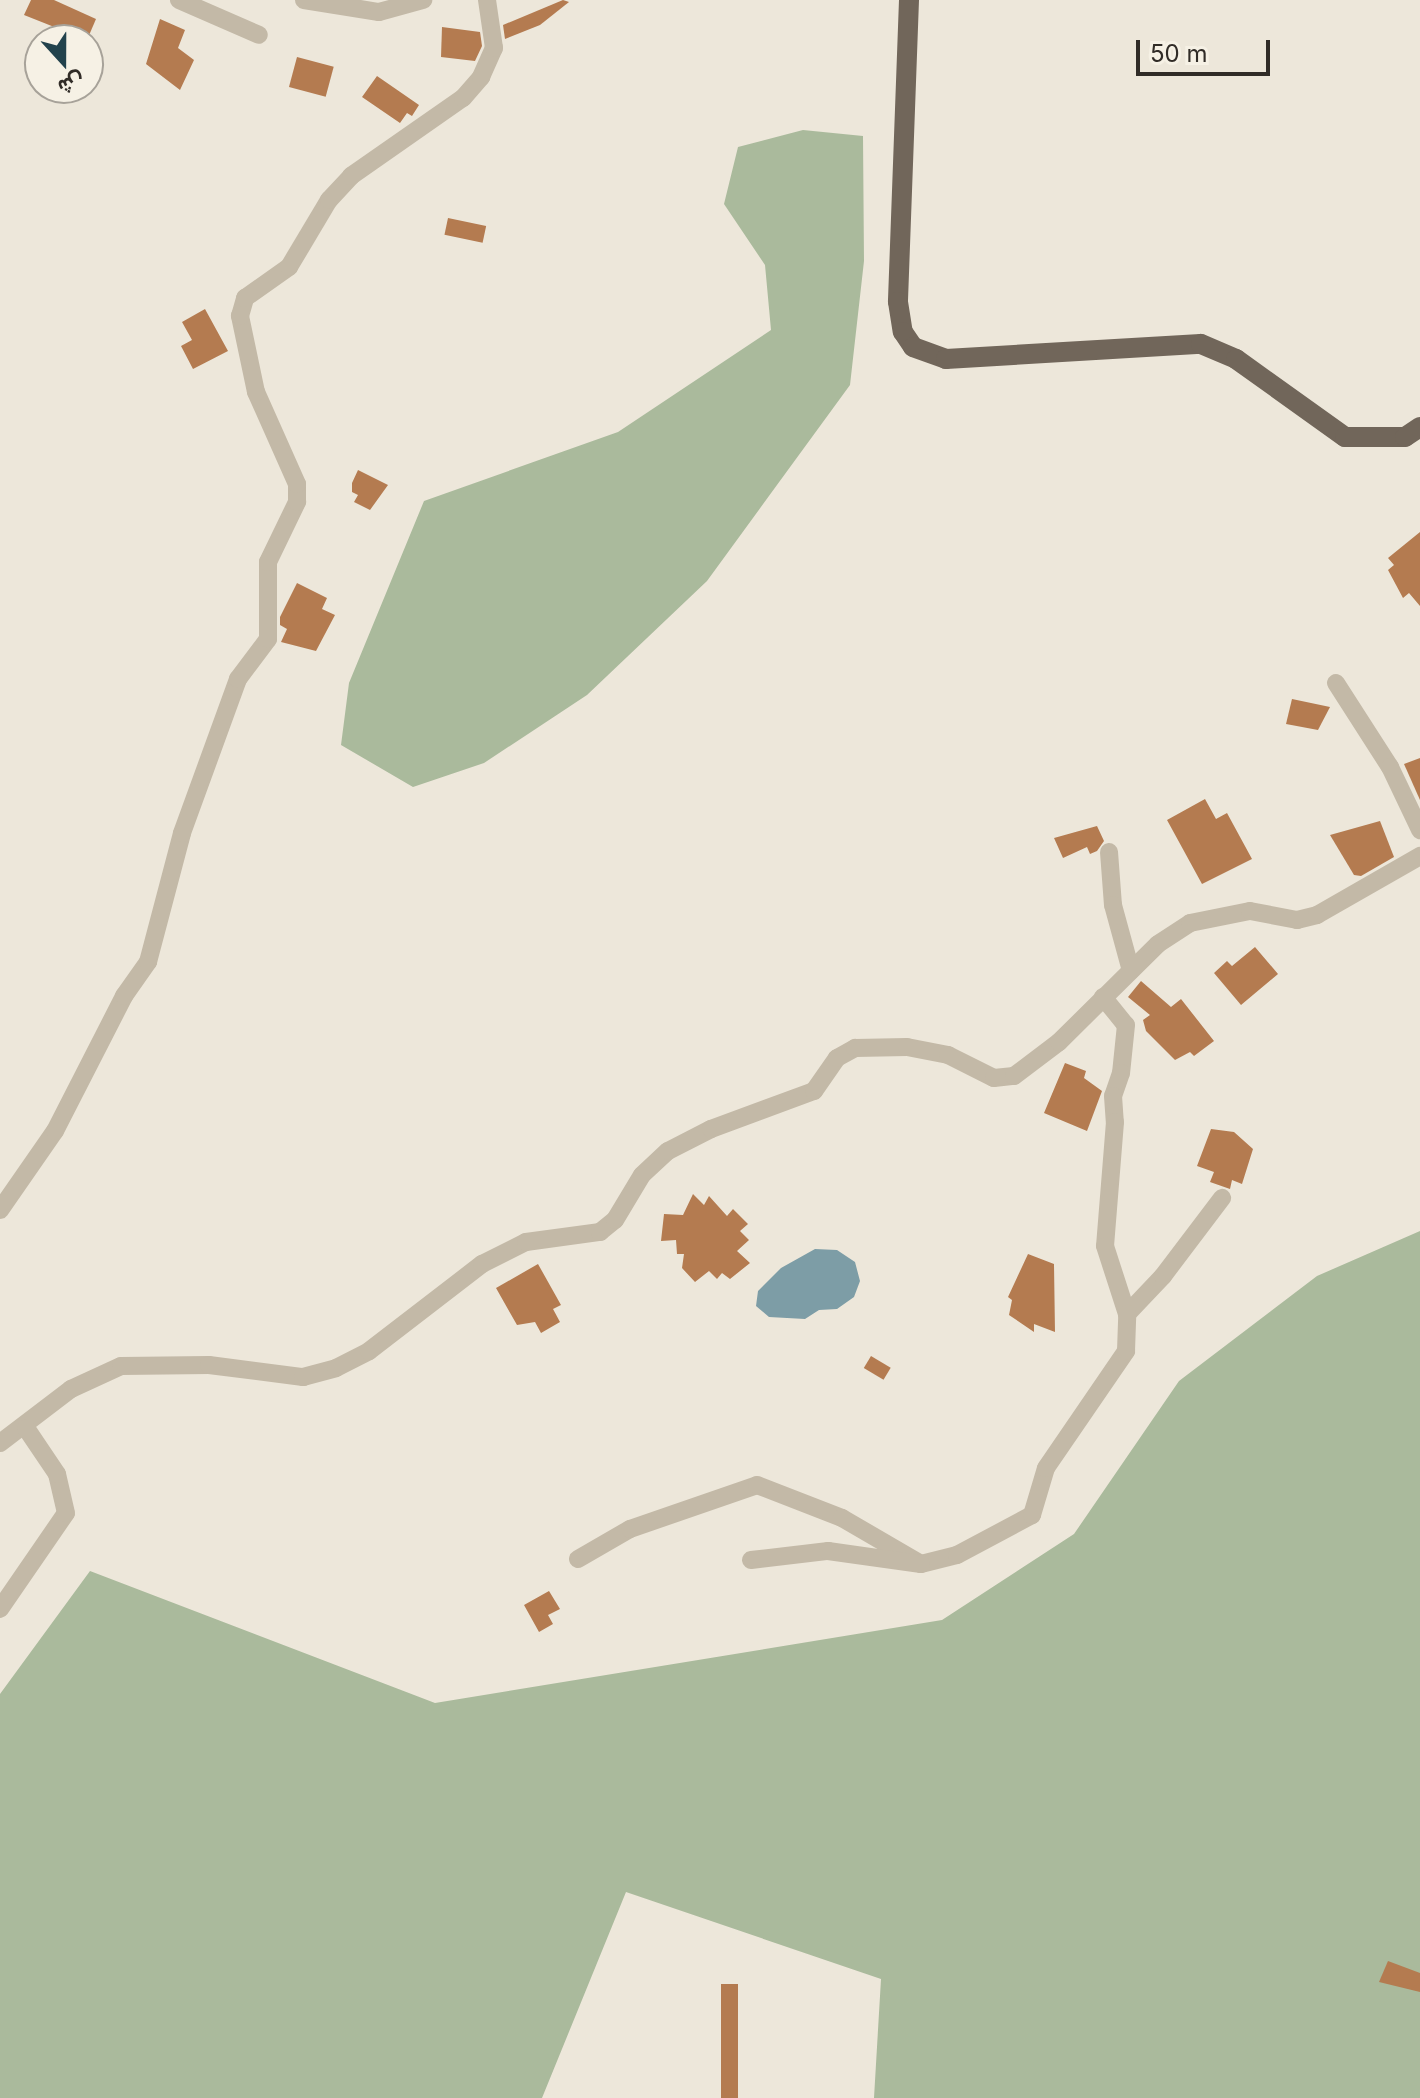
<!DOCTYPE html>
<meta charset="utf-8">
<style>
body{margin:0}
#map{position:relative;width:1420px;height:2098px;overflow:hidden;background:#ede7da;font-family:Inter,Vazirmatn,sans-serif}
div>[style]{position:absolute}
[style*='--x']{left:calc(var(--x)*1px);top:calc(var(--y)*1px);width:calc(var(--w)*1px);rotate:calc(var(--a)*1deg)}
.green>*{inset:0;background:#aaba9c}
.water>*{inset:0;background:#7d9da6}
.building>*{inset:0;background:#b47b50;transform-origin:0 0}
.minor>*{height:18px;margin:-9px;padding:0 9px;transform-origin:9px;border-radius:9px;background:#c3b9a7}
.major>*{height:20px;margin:-10px;padding:0 10px;transform-origin:10px;border-radius:10px;background:#71665a}
span{translate:-50% -50%;white-space:nowrap;text-align:center;line-height:1.15;-webkit-text-stroke:6px #f6f1e5;paint-order:stroke}
.north{position:absolute;left:24px;top:24px;width:80px;height:80px;box-sizing:border-box;background:#f6f1e5;border:2px solid #a7a299;border-radius:50%;rotate:159deg;font-size:22px;font-weight:700;line-height:32px;text-align:center;color:#312c27}
.north::after{content:'';display:block;margin:auto;width:28px;height:36px;background:#22424c;clip-path:polygon(50% 0,100% 100%,50% 72%,0 100%)}
.scale{position:absolute;left:1136px;top:40px;width:134px;height:36px;box-sizing:border-box;border:4px solid #312c27;border-top:0;padding-left:10px;font-size:24px;line-height:28px;white-space:nowrap;color:#312c27;-webkit-text-stroke:6px #f6f1e5;paint-order:stroke}
</style>
<div id="map">
<div class="green">
<div style="clip-path:polygon(803px 130px,863px 136px,864px 261px,850px 385px,707px 581px,587px 695px,484px 763px,413px 787px,341px 745px,349px 683px,424px 501px,618px 432px,771px 330px,765px 265px,724px 204px,738px 147px)"></div>
<div style="clip-path:polygon(1420px 1231px,1420px 2098px,874px 2098px,881px 1979px,626px 1892px,542px 2098px,0 2098px,0 1694px,90px 1571px,435px 1703px,942px 1620px,1074px 1534px,1179px 1381px,1317px 1276px)"></div>
</div>
<div class="water">
<div style="clip-path:polygon(815px 1249px,837px 1250px,855px 1262px,860px 1281px,854px 1297px,837px 1309px,819px 1310px,805px 1319px,769px 1317px,756px 1306px,758px 1291px,781px 1268px)"></div>
</div>
<div class="building">
<div style="clip-path:polygon(31px 0,54px 0,96px 19px,87px 40px,24px 15px)"></div>
<div style="clip-path:polygon(563px 0,569px 2px,540px 25px,505px 39px,503px 25px)"></div>
<div style="clip-path:polygon(160px 19px,185px 30px,178px 48px,194px 60px,180px 90px,146px 64px)"></div>
<div style="clip-path:polygon(442px 27px,480px 32px,482px 46px,475px 61px,441px 57px)"></div>
<div style="left:297px;top:57px;width:38px;height:31px;rotate:15deg"></div>
<div style="clip-path:polygon(377px 76px,419px 105px,412px 116px,407px 113px,400px 123px,362px 97px)"></div>
<div style="left:448px;top:218px;width:39px;height:17px;rotate:12deg"></div>
<div style="clip-path:polygon(205px 309px,228px 351px,193px 369px,181px 346px,192px 340px,182px 322px)"></div>
<div style="clip-path:polygon(358px 470px,388px 485px,370px 510px,354px 502px,358px 495px,352px 492px,352px 483px)"></div>
<div style="clip-path:polygon(1420px 532px,1420px 606px,1409px 593px,1403px 598px,1388px 570px,1394px 565px,1388px 558px)"></div>
<div style="clip-path:polygon(297px 583px,327px 598px,322px 609px,335px 615px,316px 651px,281px 642px,287px 629px,280px 625px,280px 617px)"></div>
<div style="clip-path:polygon(1292px 699px,1330px 707px,1318px 730px,1286px 724px)"></div>
<div style="clip-path:polygon(1420px 758px,1420px 800px,1404px 764px)"></div>
<div style="clip-path:polygon(1205px 799px,1216px 819px,1227px 813px,1252px 859px,1202px 884px,1167px 820px)"></div>
<div style="clip-path:polygon(1380px 821px,1394px 857px,1361px 876px,1354px 875px,1330px 835px)"></div>
<div style="clip-path:polygon(1097px 826px,1104px 841px,1097px 851px,1090px 854px,1087px 847px,1063px 858px,1054px 838px)"></div>
<div style="clip-path:polygon(1255px 947px,1278px 974px,1241px 1005px,1214px 973px,1227px 961px,1232px 966px)"></div>
<div style="clip-path:polygon(1141px 981px,1171px 1007px,1181px 999px,1214px 1041px,1194px 1056px,1190px 1052px,1175px 1060px,1146px 1031px,1143px 1020px,1150px 1015px,1128px 997px)"></div>
<div style="clip-path:polygon(1065px 1063px,1086px 1071px,1084px 1078px,1102px 1091px,1087px 1131px,1044px 1113px)"></div>
<div style="clip-path:polygon(1211px 1129px,1234px 1132px,1253px 1149px,1242px 1184px,1232px 1180px,1230px 1189px,1210px 1182px,1214px 1172px,1197px 1166px)"></div>
<div style="clip-path:polygon(693px 1194px,704px 1205px,709px 1196px,727px 1216px,733px 1209px,748px 1224px,740px 1231px,749px 1240px,737px 1251px,750px 1263px,730px 1279px,722px 1273px,717px 1279px,709px 1271px,695px 1282px,682px 1268px,684px 1254px,677px 1254px,676px 1240px,661px 1241px,664px 1214px,683px 1215px)"></div>
<div style="clip-path:polygon(1028px 1254px,1054px 1264px,1055px 1332px,1034px 1324px,1034px 1332px,1009px 1315px,1012px 1300px,1008px 1297px)"></div>
<div style="clip-path:polygon(538px 1264px,561px 1305px,553px 1309px,560px 1322px,541px 1333px,535px 1322px,517px 1325px,496px 1288px)"></div>
<div style="left:871px;top:1356px;width:23px;height:14px;rotate:31deg"></div>
<div style="clip-path:polygon(549px 1591px,560px 1609px,548px 1615px,553px 1624px,539px 1632px,524px 1605px)"></div>
<div style="clip-path:polygon(1388px 1961px,1420px 1973px,1420px 1992px,1379px 1982px)"></div>
<div style="left:721px;top:1984px;width:17px;height:114px"></div>
</div>
<div class="minor">
<div style="--x:179;--y:0;--w:87;--a:23.6"></div>
<div style="--x:304;--y:0;--w:76;--a:9.1"></div>
<div style="--x:379;--y:12;--w:46;--a:-15.3"></div>
<div style="--x:1336;--y:683;--w:100;--a:57.3"></div>
<div style="--x:1390;--y:767;--w:70;--a:64.5"></div>
<div style="--x:1109;--y:852;--w:53;--a:85.7"></div>
<div style="--x:1113;--y:905;--w:68;--a:74.7"></div>
<div style="--x:1103;--y:997;--w:36;--a:51"></div>
<div style="--x:1126;--y:1025;--w:48;--a:95.9"></div>
<div style="--x:1121;--y:1073;--w:24;--a:109"></div>
<div style="--x:1113;--y:1096;--w:26;--a:86"></div>
<div style="--x:1115;--y:1122;--w:124;--a:94.6"></div>
<div style="--x:1105;--y:1246;--w:71;--a:72.1"></div>
<div style="--x:1127;--y:1314;--w:52;--a:-46.5"></div>
<div style="--x:1163;--y:1276;--w:98;--a:-52.9"></div>
<div style="--x:0;--y:1210;--w:96;--a:-55.2"></div>
<div style="--x:55;--y:1131;--w:152;--a:-62.9"></div>
<div style="--x:124;--y:996;--w:42;--a:-54.8"></div>
<div style="--x:148;--y:962;--w:133;--a:-75.2"></div>
<div style="--x:182;--y:833;--w:164;--a:-70"></div>
<div style="--x:238;--y:679;--w:50;--a:-53.1"></div>
<div style="--x:268;--y:639;--w:77;--a:-90"></div>
<div style="--x:268;--y:562;--w:67;--a:-64.2"></div>
<div style="--x:297;--y:502;--w:18;--a:-90"></div>
<div style="--x:297;--y:484;--w:101;--a:-114"></div>
<div style="--x:256;--y:392;--w:78;--a:-101.9"></div>
<div style="--x:240;--y:316;--w:19;--a:-74"></div>
<div style="--x:245;--y:298;--w:54;--a:-35.2"></div>
<div style="--x:289;--y:267;--w:78;--a:-59.2"></div>
<div style="--x:329;--y:200;--w:33;--a:-47"></div>
<div style="--x:351;--y:176;--w:136;--a:-34.9"></div>
<div style="--x:463;--y:98;--w:28;--a:-49"></div>
<div style="--x:481;--y:77;--w:32;--a:-66"></div>
<div style="--x:494;--y:48;--w:49;--a:-98.3"></div>
<div style="--x:0;--y:1443;--w:89;--a:-37.3"></div>
<div style="--x:71;--y:1389;--w:55;--a:-24.7"></div>
<div style="--x:121;--y:1366;--w:88;--a:-0.7"></div>
<div style="--x:209;--y:1365;--w:95;--a:7.3"></div>
<div style="--x:303;--y:1377;--w:34;--a:-15"></div>
<div style="--x:336;--y:1368;--w:37;--a:-27"></div>
<div style="--x:369;--y:1351;--w:143;--a:-37.6"></div>
<div style="--x:482;--y:1264;--w:49;--a:-26.6"></div>
<div style="--x:526;--y:1242;--w:75;--a:-7.7"></div>
<div style="--x:600;--y:1232;--w:19;--a:-39"></div>
<div style="--x:615;--y:1220;--w:52;--a:-59"></div>
<div style="--x:642;--y:1175;--w:35;--a:-43"></div>
<div style="--x:668;--y:1151;--w:48;--a:-27.1"></div>
<div style="--x:711;--y:1129;--w:110;--a:-20.3"></div>
<div style="--x:814;--y:1091;--w:40;--a:-55.1"></div>
<div style="--x:837;--y:1058;--w:21;--a:-29"></div>
<div style="--x:855;--y:1048;--w:52;--a:-1.1"></div>
<div style="--x:907;--y:1047;--w:42;--a:11"></div>
<div style="--x:948;--y:1055;--w:51;--a:26.6"></div>
<div style="--x:994;--y:1078;--w:20;--a:-6"></div>
<div style="--x:1014;--y:1076;--w:56;--a:-37.1"></div>
<div style="--x:1059;--y:1042;--w:139;--a:-44.7"></div>
<div style="--x:1158;--y:944;--w:38;--a:-33"></div>
<div style="--x:1190;--y:923;--w:61;--a:-11.3"></div>
<div style="--x:1250;--y:911;--w:48;--a:10.8"></div>
<div style="--x:1297;--y:920;--w:21;--a:-14"></div>
<div style="--x:1317;--y:915;--w:119;--a:-29.8"></div>
<div style="--x:578;--y:1559;--w:60;--a:-30"></div>
<div style="--x:630;--y:1529;--w:134;--a:-19.1"></div>
<div style="--x:757;--y:1485;--w:91;--a:21.2"></div>
<div style="--x:842;--y:1518;--w:91;--a:30.2"></div>
<div style="--x:921;--y:1564;--w:37;--a:-14"></div>
<div style="--x:957;--y:1555;--w:85;--a:-28.1"></div>
<div style="--x:1032;--y:1515;--w:49;--a:-73.4"></div>
<div style="--x:1046;--y:1468;--w:142;--a:-55.6"></div>
<div style="--x:1126;--y:1351;--w:37;--a:-88"></div>
<div style="--x:751;--y:1560;--w:78;--a:-6.7"></div>
<div style="--x:828;--y:1551;--w:94;--a:8"></div>
<div style="--x:0;--y:1609;--w:116;--a:-55.5"></div>
<div style="--x:66;--y:1513;--w:40;--a:-103"></div>
<div style="--x:57;--y:1474;--w:55;--a:-124"></div>
</div>
<div class="major">
<div style="--x:909;--y:0;--w:302;--a:92.1"></div>
<div style="--x:898;--y:302;--w:30;--a:81"></div>
<div style="--x:903;--y:332;--w:18;--a:56"></div>
<div style="--x:913;--y:347;--w:35;--a:20"></div>
<div style="--x:946;--y:359;--w:255;--a:-3.4"></div>
<div style="--x:1201;--y:344;--w:38;--a:23"></div>
<div style="--x:1236;--y:359;--w:134;--a:35.6"></div>
<div style="--x:1345;--y:437;--w:60;--a:0"></div>
<div style="--x:1405;--y:437;--w:18;--a:-34"></div>
</div>
<div class="north">ش</div>
<div class="scale">50 m</div>
</div>
